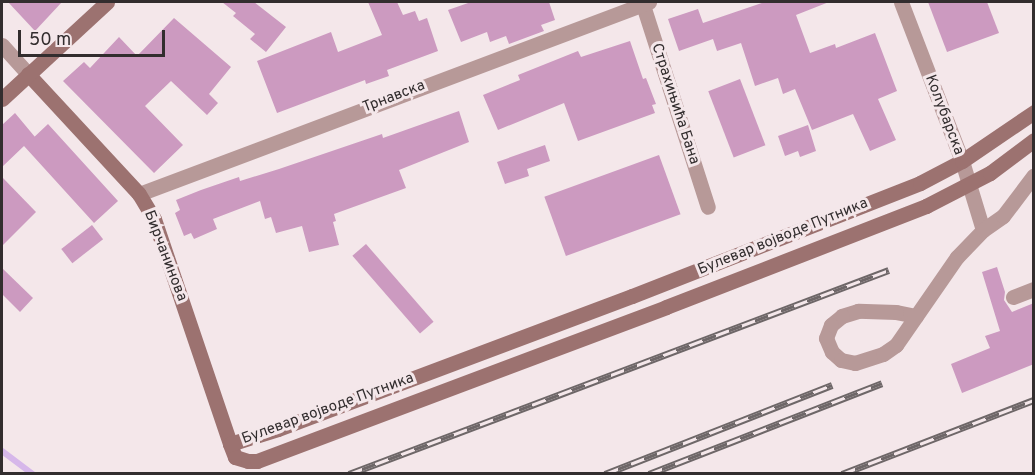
<!DOCTYPE html>
<meta charset="utf-8">
<style>
body{margin:0}
#map{position:relative;width:1035px;height:475px;overflow:hidden;background:#f4e7ea;font-family:Overpass,sans-serif}
div>[style]{position:absolute}
[style*='--x']{left:calc(var(--x)*1px);top:calc(var(--y)*1px);width:calc(var(--w)*1px);rotate:calc(var(--a)*1deg)}
.stream>*{height:6px;margin:-3px;padding:0 3px;transform-origin:3px;border-radius:3px;background:#d6b7ea}
.building>*{inset:0;background:#cc9ac0;transform-origin:0 0}
.street>*{height:15px;margin:-7.5px;padding:0 7.5px;transform-origin:7.5px;border-radius:7.5px;background:#b79998}
.secondary>*{height:15px;margin:-7.5px;padding:0 7.5px;transform-origin:7.5px;border-radius:7.5px;background:#9c7270}
.rail>*{height:7px;margin-top:-3.5px;transform-origin:0;background:repeating-linear-gradient(90deg,#f4e7ea 0 14px,#6e6768 0 28px);box-sizing:border-box;border-block:2px solid #6e6768}
span{translate:-50% -50%;white-space:nowrap;text-align:center;line-height:1.15;-webkit-text-stroke:6px #f4e7ea;paint-order:stroke}
.street-label{font-size:15px;color:#322d2e}
.frame{position:absolute;inset:0;border:3px solid #322d2e;pointer-events:none}
.scale{position:absolute;left:18px;top:30px;width:147px;height:27px;box-sizing:border-box;border:3px solid #322d2e;border-top:0;padding-left:8px;font-size:18px;line-height:21px;white-space:nowrap;color:#322d2e;-webkit-text-stroke:4px #f4e7ea;paint-order:stroke}
</style>
<div id="map">
<div class="stream">
<div style="--x:2;--y:451;--w:39;--a:37"></div>
</div>
<div class="building">
<div style="clip-path:polygon(8px 2px,62px 2px,35px 31px)"></div>
<div style="clip-path:polygon(222px 2px,254px 2px,286px 27px,266px 52px,250px 39px,255px 34px,233px 16px,236px 13px)"></div>
<div style="clip-path:polygon(368px 2px,397px 2px,403px 15px,415px 11px,419px 21px,427px 18px,438px 51px,387px 70px,389px 76px,366px 84px,365px 80px,277px 113px,257px 61px,331px 32px,338px 52px,382px 35px)"></div>
<div style="clip-path:polygon(471px 2px,549px 2px,555px 20px,541px 25px,544px 31px,509px 44px,506px 36px,490px 42px,487px 32px,461px 42px,448px 10px)"></div>
<div style="clip-path:polygon(765px 2px,829px 2px,796px 15px,810px 53px,835px 44px,836px 48px,875px 33px,897px 91px,878px 99px,896px 140px,870px 151px,853px 114px,812px 130px,795px 89px,783px 94px,778px 78px,755px 86px,741px 43px,717px 51px,713px 39px,679px 51px,668px 19px,698px 9px,703px 23px)"></div>
<div style="clip-path:polygon(928px 2px,987px 2px,999px 33px,947px 52px)"></div>
<div style="clip-path:polygon(174px 18px,231px 67px,209px 94px,218px 103px,207px 115px,171px 81px,145px 106px,183px 145px,154px 173px,63px 81px,84px 62px,90px 68px,119px 37px,137px 56px)"></div>
<div style="clip-path:polygon(630px 41px,643px 79px,646px 78px,656px 104px,652px 105px,655px 113px,578px 141px,564px 103px,498px 130px,483px 95px,520px 80px,518px 75px,578px 51px,581px 57px)"></div>
<div style="left:740px;top:79px;width:71px;height:34px;rotate:69deg"></div>
<div style="clip-path:polygon(459px 111px,469px 142px,399px 170px,406px 188px,334px 214px,336px 221px,333px 222px,339px 245px,309px 252px,302px 226px,276px 233px,271px 217px,265px 219px,260px 201px,213px 219px,217px 229px,194px 239px,191px 233px,184px 236px,175px 213px,180px 210px,176px 200px,201px 190px,239px 177px,240px 181px,279px 169px,382px 134px,383px 138px)"></div>
<div style="clip-path:polygon(15px 113px,35px 137px,30px 141px,48px 124px,118px 201px,94px 223px,24px 146px,2px 167px,2px 125px)"></div>
<div style="clip-path:polygon(808px 125px,816px 151px,800px 157px,798px 151px,785px 156px,778px 136px)"></div>
<div style="clip-path:polygon(545px 145px,550px 161px,527px 169px,529px 176px,505px 184px,497px 162px)"></div>
<div style="left:659px;top:155px;width:63px;height:122px;rotate:70deg"></div>
<div style="clip-path:polygon(2px 177px,36px 212px,2px 246px)"></div>
<div style="left:92px;top:225px;width:18px;height:39px;rotate:52deg"></div>
<div style="left:366px;top:244px;width:103px;height:18px;rotate:49deg"></div>
<div style="clip-path:polygon(997px 267px,1005px 292px,1004px 300px,1012px 312px,1034px 303px,1034px 364px,962px 393px,951px 364px,990px 348px,985px 336px,1000px 331px,982px 272px)"></div>
<div style="clip-path:polygon(2px 268px,33px 298px,20px 312px,2px 294px)"></div>
</div>
<div class="street">
<div style="--x:642;--y:2;--w:215;--a:72.2"></div>
<div style="--x:901;--y:2;--w:170;--a:69"></div>
<div style="--x:962;--y:161;--w:72;--a:73.1"></div>
<div style="--x:2;--y:45;--w:39;--a:48"></div>
<div style="--x:139;--y:194;--w:545;--a:-20.63"></div>
<div style="--x:1013;--y:297;--w:22;--a:-21"></div>
<div style="--x:916;--y:316;--w:20;--a:-169"></div>
<div style="--x:896;--y:312;--w:38;--a:-178"></div>
<div style="--x:858;--y:311;--w:17;--a:163"></div>
<div style="--x:842;--y:316;--w:14;--a:141"></div>
<div style="--x:831;--y:325;--w:14;--a:111"></div>
<div style="--x:826;--y:338;--w:15;--a:67"></div>
<div style="--x:832;--y:352;--w:12;--a:42"></div>
<div style="--x:841;--y:360;--w:14;--a:12"></div>
<div style="--x:855;--y:363;--w:29;--a:-18"></div>
<div style="--x:883;--y:354;--w:16;--a:-35"></div>
<div style="--x:896;--y:345;--w:107;--a:-55.3"></div>
<div style="--x:957;--y:257;--w:37;--a:-46"></div>
<div style="--x:983;--y:230;--w:24;--a:-35"></div>
<div style="--x:1003;--y:216;--w:51;--a:-52.9"></div>
</div>
<div class="secondary">
<div style="--x:28;--y:74;--w:163;--a:47.2"></div>
<div style="--x:139;--y:194;--w:29;--a:59"></div>
<div style="--x:154;--y:219;--w:237;--a:71.3"></div>
<div style="--x:230;--y:444;--w:14;--a:69"></div>
<div style="--x:235;--y:457;--w:14;--a:17"></div>
<div style="--x:248;--y:461;--w:9;--a:0"></div>
<div style="--x:257;--y:461;--w:437;--a:-20.6"></div>
<div style="--x:666;--y:307;--w:279;--a:-21.2"></div>
<div style="--x:926;--y:206;--w:72;--a:-27.3"></div>
<div style="--x:990;--y:173;--w:55;--a:-36.9"></div>
<div style="--x:2;--y:99;--w:143;--a:-42.7"></div>
<div style="--x:230;--y:444;--w:50;--a:-17.4"></div>
<div style="--x:278;--y:429;--w:378;--a:-20.6"></div>
<div style="--x:632;--y:296;--w:309;--a:-21.4"></div>
<div style="--x:920;--y:183;--w:47;--a:-27.6"></div>
<div style="--x:962;--y:161;--w:87;--a:-34.2"></div>
</div>
<div class="rail">
<div style="--x:349;--y:474;--w:577;--a:-20.7"></div>
<div style="--x:605;--y:474;--w:244;--a:-21.4"></div>
<div style="--x:649;--y:474;--w:250;--a:-21.3"></div>
<div style="--x:842;--y:474;--w:206;--a:-21.1"></div>
</div>
<div class="street-label">
<span style="left:394px;top:97px;rotate:-21deg">Трнавска</span>
<span style="left:675px;top:104px;rotate:72deg">Страхињића Бана</span>
<span style="left:944px;top:115px;rotate:69deg">Колубарска</span>
<span style="left:783px;top:237px;rotate:-22deg">Булевар војводе Путника</span>
<span style="left:165px;top:256px;rotate:69deg">Бирчанинова</span>
<span style="left:328px;top:409px;rotate:-20deg">Булевар војводе Путника</span>
</div>
<div class="frame"></div>
<div class="scale">50 m</div>
</div>
